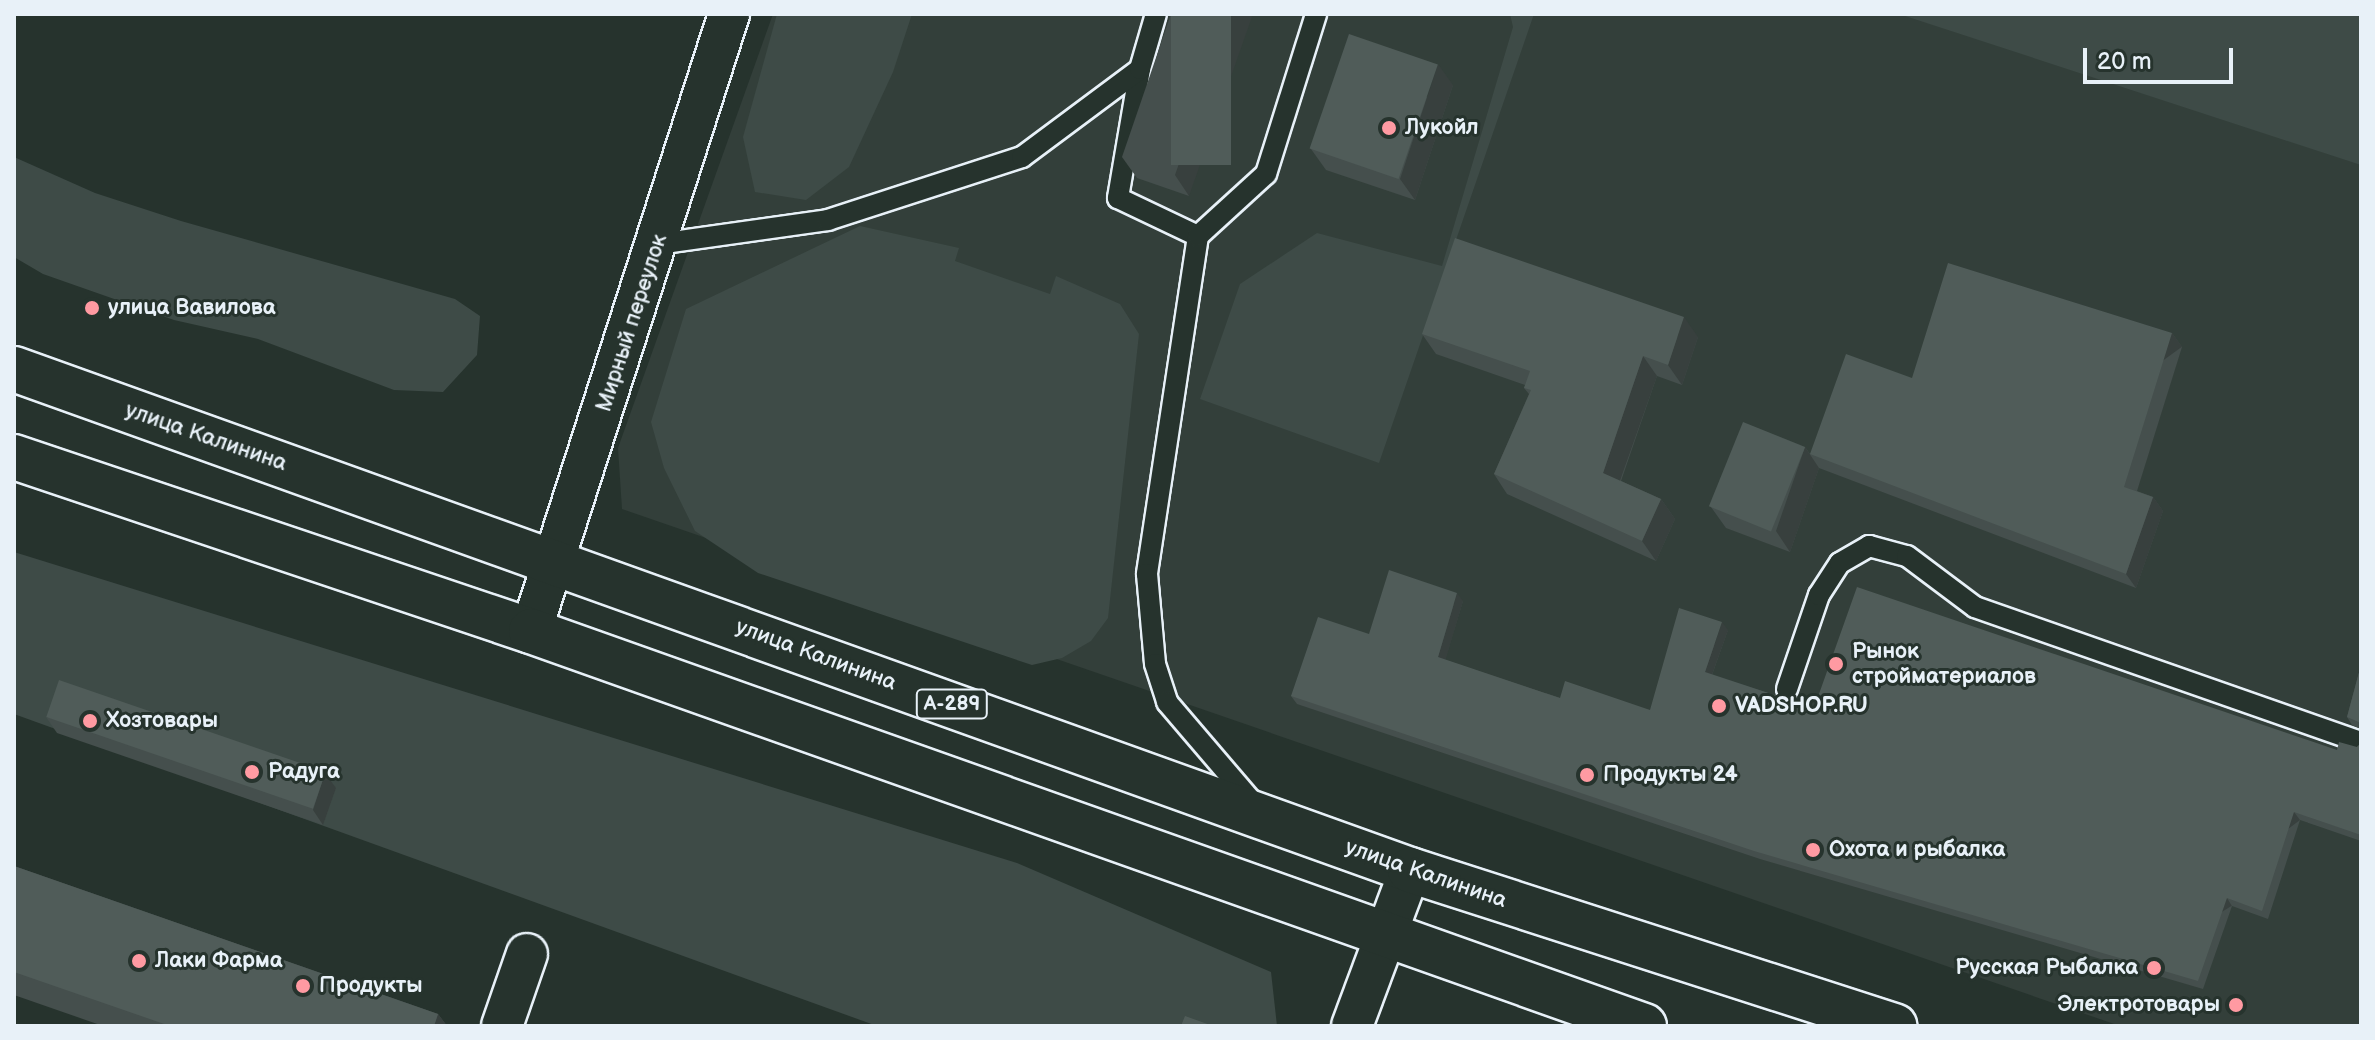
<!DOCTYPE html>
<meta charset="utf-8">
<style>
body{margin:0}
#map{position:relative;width:2375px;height:1040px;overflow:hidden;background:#26332d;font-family:"Balsamiq Sans",sans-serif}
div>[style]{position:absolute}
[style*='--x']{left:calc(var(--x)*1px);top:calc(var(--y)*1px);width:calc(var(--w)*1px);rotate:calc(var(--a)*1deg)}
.built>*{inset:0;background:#333f3a}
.green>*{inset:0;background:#3e4b47}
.roads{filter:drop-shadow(2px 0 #e8f1f8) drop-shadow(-2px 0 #e8f1f8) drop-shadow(0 2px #e8f1f8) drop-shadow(0 -2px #e8f1f8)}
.lane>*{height:20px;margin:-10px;padding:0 10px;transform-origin:10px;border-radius:10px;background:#26332d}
.street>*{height:40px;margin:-20px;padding:0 20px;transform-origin:20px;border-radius:20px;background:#26332d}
.highway>*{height:44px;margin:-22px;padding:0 22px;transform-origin:22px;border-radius:22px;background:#26332d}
.wall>*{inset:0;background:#454f4d}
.shaded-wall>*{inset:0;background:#38403e;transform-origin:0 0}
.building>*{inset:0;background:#505c59;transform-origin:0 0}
.dots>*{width:22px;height:22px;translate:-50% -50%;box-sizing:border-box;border:4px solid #26332d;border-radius:50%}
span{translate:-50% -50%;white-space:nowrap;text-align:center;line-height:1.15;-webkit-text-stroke:6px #26332d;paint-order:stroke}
.shield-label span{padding:2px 6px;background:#26332d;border:2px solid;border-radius:6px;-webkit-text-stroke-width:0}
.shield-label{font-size:20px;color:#e8f1f8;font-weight:700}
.poi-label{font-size:22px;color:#e8f1f8;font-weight:700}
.left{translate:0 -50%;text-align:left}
.right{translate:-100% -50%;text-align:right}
.street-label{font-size:22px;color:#e8f1f8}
.frame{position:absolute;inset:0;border:16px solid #e8f1f8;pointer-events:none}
.scale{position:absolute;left:2083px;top:48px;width:150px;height:36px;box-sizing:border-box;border:4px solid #e8f1f8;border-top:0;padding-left:10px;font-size:24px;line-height:28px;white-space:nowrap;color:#e8f1f8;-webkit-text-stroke:6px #26332d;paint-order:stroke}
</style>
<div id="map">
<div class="built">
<div style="clip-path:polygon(773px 14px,2361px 14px,2361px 1026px,2120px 1026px,622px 509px,618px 448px)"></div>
</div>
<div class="green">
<div style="clip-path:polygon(777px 14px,912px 14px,893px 72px,849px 167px,806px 200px,755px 192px,743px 137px)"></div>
<div style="clip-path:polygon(1510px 14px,1534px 14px,1379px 463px,1200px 399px,1240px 284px,1317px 233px,1442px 266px,1513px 27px)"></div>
<div style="clip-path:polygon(1899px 14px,2361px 14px,2361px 165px,1991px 44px)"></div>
<div style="clip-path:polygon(14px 157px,95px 193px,181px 221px,455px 299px,480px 316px,477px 355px,443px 392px,394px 390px,258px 339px,174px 320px,43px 274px,14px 257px)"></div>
<div style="clip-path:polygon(860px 226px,959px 248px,955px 261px,1050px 294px,1056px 276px,1120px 304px,1139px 334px,1108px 618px,1091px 641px,1062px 658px,1032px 665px,758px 573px,695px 531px,664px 468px,651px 422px,686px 309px)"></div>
<div style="clip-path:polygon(14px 552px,1017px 863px,1271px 972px,1277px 1026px,877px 1026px,14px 714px)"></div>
</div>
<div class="roads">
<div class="lane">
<div style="--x:1140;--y:69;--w:131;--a:99.7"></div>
<div style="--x:1118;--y:198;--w:89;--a:25.4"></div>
<div style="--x:1198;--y:236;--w:342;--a:98.6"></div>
<div style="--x:1147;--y:574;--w:90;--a:84.9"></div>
<div style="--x:1155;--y:664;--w:40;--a:72"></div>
<div style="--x:1167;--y:702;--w:134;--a:49.5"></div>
<div style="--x:1198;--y:236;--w:92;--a:-42.4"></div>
<div style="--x:1266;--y:174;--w:168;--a:-72.6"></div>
<div style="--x:658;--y:244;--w:172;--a:-8"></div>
<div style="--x:828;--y:220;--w:204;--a:-18"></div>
<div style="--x:1022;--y:157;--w:147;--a:-36.7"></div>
<div style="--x:1140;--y:69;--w:57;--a:-73.8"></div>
<div style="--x:1787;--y:689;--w:99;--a:-71.2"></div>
<div style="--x:1819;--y:595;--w:38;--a:-57"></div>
<div style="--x:1840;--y:563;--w:34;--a:-30"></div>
<div style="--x:1869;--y:546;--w:39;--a:15"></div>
<div style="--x:1907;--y:556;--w:85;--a:36.9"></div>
<div style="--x:1975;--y:607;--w:409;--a:19.3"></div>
</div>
<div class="street">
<div style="--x:531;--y:631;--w:648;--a:-72.21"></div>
<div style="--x:502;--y:1026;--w:76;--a:-70.9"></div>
<div style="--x:1352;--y:1026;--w:166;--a:-69.6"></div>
</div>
<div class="highway">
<div style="--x:14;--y:369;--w:1483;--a:19.74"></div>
<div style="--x:1410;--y:870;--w:509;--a:17.86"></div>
<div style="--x:14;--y:457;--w:545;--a:18.6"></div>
<div style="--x:531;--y:631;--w:1181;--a:19.54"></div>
</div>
</div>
<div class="wall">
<div style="clip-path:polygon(1171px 14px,1189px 196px,1137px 178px,1122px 157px)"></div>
<div style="clip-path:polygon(1453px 85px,1415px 200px,1326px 170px,1311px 149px)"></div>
<div style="clip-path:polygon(2172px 333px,2182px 347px,2137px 491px,2153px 497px,2163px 511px,2136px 588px,1819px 468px,1790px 552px,1726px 528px,1711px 507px,1805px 447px,1810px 454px,1912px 378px)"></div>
<div style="clip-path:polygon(1422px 334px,1698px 337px,1682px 385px,1657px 376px,1621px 481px,1661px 499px,1675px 519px,1656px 561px,1507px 494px,1494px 474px,1529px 394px,1524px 388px,1525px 385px,1436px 354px)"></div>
<div style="clip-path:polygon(1463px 601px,1445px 660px,1560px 698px,1650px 710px,1728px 630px,1712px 675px,1814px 708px,2337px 750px,2357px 747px,2361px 743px,2361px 841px,2300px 820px,2268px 919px,2232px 906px,2203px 989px,1760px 859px,1297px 704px,1291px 696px,1369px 634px)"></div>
<div style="clip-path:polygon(2361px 665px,2361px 729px,2352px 725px,2347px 717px)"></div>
<div style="clip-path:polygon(46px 717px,325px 773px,336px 788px,323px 825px,57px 733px)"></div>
<div style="clip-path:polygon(14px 866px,438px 1014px,447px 1026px,103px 1026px,14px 995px)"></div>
</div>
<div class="shaded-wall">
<div style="clip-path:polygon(1231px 14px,1253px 14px,1189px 196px,1175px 175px)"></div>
<div style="clip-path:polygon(1438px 64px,1453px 85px,1415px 200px,1400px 179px)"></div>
<div style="clip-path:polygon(1684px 317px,1698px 337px,1682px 385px,1668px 365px)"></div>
<div style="left:2172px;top:333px;width:17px;height:161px;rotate:54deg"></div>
<div style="clip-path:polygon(1643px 356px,1657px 376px,1616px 492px,1603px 473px)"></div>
<div style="clip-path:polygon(1805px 447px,1819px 468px,1790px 552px,1776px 531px)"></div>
<div style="clip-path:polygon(2153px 497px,2163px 511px,2136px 588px,2126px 574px)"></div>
<div style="clip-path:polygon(1661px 499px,1675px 519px,1656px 561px,1642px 541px)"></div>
<div style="clip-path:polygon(1457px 593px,1463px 601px,1444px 665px,1438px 657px)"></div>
<div style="clip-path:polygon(1722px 622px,1728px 630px,1710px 680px,1705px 672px)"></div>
<div style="clip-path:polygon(325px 773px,336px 788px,323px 825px,313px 810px)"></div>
<div style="left:2294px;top:812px;width:10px;height:104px;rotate:53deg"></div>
<div style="left:2227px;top:898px;width:9px;height:88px;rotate:58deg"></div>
<div style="clip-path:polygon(438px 1014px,447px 1026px,434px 1026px)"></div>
</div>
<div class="building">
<div style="left:1171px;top:14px;width:60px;height:151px"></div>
<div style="left:1349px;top:34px;width:94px;height:121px;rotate:19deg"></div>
<div style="clip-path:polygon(1455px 238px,1684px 317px,1668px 365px,1643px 356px,1603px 473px,1661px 499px,1642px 541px,1494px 474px,1531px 390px,1524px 388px,1530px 371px,1422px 334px)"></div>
<div style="clip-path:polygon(1948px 263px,2172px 333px,2124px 487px,2153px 497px,2126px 574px,1810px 454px,1846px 354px,1912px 378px)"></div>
<div style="left:1743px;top:422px;width:67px;height:91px;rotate:22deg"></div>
<div style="clip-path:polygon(1389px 570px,1457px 593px,1438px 657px,1560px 698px,1565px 681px,1650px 710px,1679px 608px,1722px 622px,1705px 672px,1814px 708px,1857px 587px,2337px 750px,2339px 742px,2357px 747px,2361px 743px,2361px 835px,2294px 812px,2262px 911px,2227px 898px,2198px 981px,1754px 851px,1291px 696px,1318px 617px,1369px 634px)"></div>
<div style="clip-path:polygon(2361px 665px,2361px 723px,2347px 717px)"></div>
<div style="left:59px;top:680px;width:282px;height:39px;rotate:19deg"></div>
<div style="clip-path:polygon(14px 866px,438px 1014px,434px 1026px,170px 1026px,14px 972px)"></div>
<div style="clip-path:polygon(1185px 1016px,1213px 1026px,1181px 1026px)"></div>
</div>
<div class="dots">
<div style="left:1389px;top:128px;background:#ff9aa2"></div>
<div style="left:92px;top:308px;background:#ff9aa2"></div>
<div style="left:1836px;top:664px;background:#ff9aa2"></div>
<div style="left:1719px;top:706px;background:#ff9aa2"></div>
<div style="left:90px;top:721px;background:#ff9aa2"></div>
<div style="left:252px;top:772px;background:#ff9aa2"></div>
<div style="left:1587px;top:775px;background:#ff9aa2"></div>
<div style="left:1813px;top:850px;background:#ff9aa2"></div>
<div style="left:139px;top:961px;background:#ff9aa2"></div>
<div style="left:2154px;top:968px;background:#ff9aa2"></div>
<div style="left:303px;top:986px;background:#ff9aa2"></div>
<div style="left:2236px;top:1005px;background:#ff9aa2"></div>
</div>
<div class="shield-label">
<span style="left:952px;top:704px">А-289</span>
</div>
<div class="poi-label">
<span class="left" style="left:1405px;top:128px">Лукойл</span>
<span class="left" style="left:108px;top:308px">улица Вавилова</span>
<span class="left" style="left:1852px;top:664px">Рынок<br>стройматериалов</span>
<span class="left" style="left:1735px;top:706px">VADSHOP.RU</span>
<span class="left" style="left:106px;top:721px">Хозтовары</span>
<span class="left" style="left:268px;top:772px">Радуга</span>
<span class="left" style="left:1603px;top:775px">Продукты 24</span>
<span class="left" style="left:1829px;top:850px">Охота и рыбалка</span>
<span class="left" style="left:155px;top:961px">Лаки Фарма</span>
<span class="right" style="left:2138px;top:968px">Русская Рыбалка</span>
<span class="left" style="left:319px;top:986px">Продукты</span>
<span class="right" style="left:2220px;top:1005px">Электротовары</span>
</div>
<div class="street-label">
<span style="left:632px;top:323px;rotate:-72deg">Мирный переулок</span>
<span style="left:206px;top:437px;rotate:19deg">улица Калинина</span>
<span style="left:816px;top:655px;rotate:20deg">улица Калинина</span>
<span style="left:1426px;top:874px;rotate:19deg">улица Калинина</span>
</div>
<div class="frame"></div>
<div class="scale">20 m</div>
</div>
